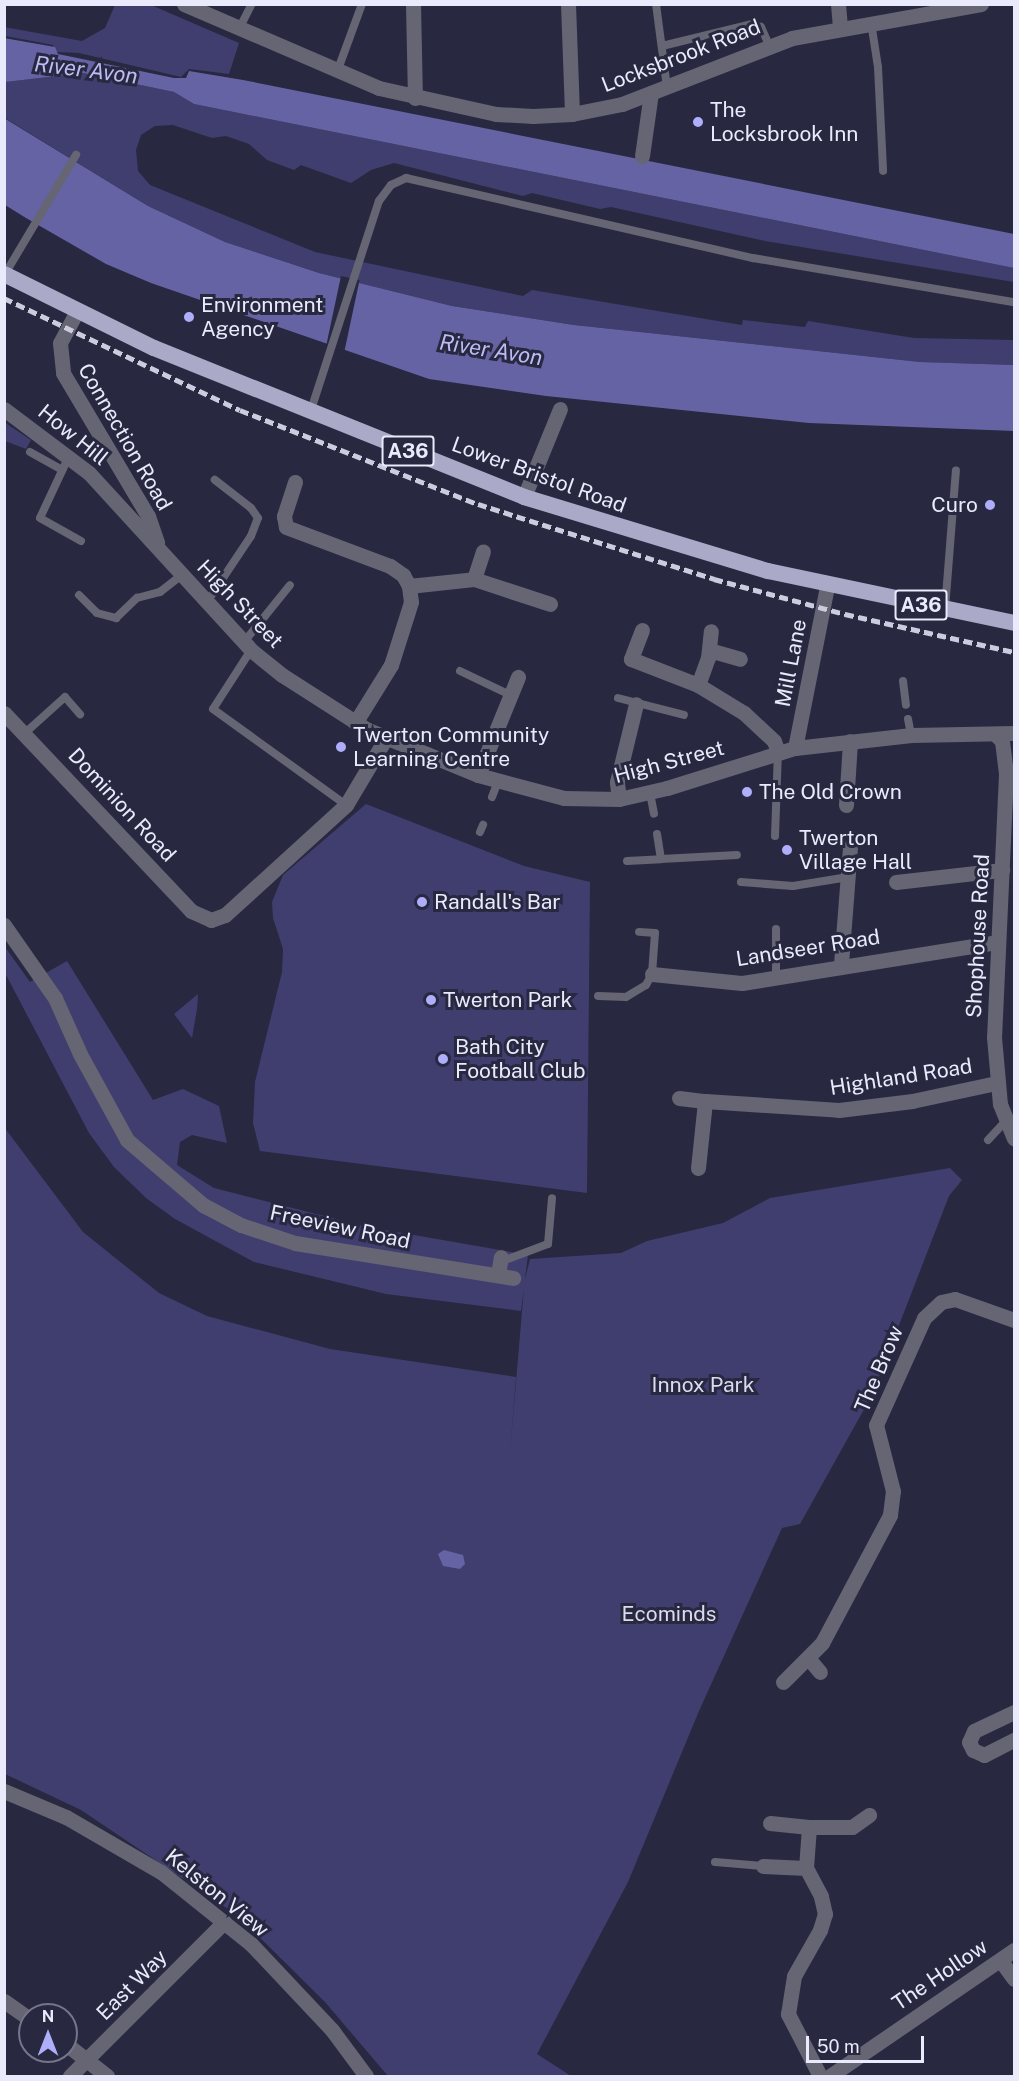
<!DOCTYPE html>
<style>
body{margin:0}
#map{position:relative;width:1019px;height:2081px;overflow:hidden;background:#282841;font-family:"Public Sans",sans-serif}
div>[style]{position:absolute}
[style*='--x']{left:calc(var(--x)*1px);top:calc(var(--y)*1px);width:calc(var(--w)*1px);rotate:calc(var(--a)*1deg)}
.green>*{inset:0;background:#403e6f}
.water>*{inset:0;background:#6563a4}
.pier>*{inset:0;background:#282841;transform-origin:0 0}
.service>*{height:8px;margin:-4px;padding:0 4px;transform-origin:4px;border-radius:4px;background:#656573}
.minor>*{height:15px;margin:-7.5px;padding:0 7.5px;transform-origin:7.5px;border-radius:7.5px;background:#656573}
.tertiary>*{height:15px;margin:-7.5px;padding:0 7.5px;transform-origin:7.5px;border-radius:7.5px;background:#656573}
.trunk>*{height:16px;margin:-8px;padding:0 8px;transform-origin:8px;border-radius:8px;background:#aaaac8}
.rail>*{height:4.5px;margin-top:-2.25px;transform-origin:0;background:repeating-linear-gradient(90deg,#cbccde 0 9px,transparent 0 13.5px)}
.dots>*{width:16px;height:16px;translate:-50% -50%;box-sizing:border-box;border:3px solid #282841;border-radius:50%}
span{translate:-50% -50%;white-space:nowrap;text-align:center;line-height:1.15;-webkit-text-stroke:6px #282841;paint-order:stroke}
.shield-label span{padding:2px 4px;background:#282841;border:2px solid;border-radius:4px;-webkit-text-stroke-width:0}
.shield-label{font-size:20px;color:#e9eafb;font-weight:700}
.street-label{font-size:21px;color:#e9eafb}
.poi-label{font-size:21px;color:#e9eafb}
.left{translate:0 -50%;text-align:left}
.right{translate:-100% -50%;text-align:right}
.park-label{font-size:21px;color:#dadbee}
.water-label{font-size:22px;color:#bbbcf4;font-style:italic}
.frame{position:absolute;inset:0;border:6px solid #e9eafb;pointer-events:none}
.north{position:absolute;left:18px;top:2003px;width:60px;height:60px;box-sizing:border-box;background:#282841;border:2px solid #75768b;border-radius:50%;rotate:0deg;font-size:16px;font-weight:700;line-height:24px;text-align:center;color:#e9eafb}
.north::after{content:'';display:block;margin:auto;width:21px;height:27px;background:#afaefa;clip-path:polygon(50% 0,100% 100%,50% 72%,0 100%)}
.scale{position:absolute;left:806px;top:2036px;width:118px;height:27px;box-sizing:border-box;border:3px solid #e9eafb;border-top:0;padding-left:8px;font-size:18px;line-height:21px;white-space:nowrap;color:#e9eafb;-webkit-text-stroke:4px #282841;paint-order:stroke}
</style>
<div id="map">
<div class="green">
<div style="clip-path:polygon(115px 5px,151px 5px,239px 43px,229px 74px,189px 69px,181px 77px,79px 53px,57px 52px,53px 45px,5px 36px,4px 27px,82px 41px,105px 28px)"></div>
<div style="clip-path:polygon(83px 73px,174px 92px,194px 104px,1014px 268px,1014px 282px,765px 241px,611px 207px,600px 209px,532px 193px,523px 196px,394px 163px,371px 170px,351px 183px,301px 165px,294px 170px,267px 160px,249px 144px,226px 136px,212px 138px,173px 125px,155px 126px,141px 135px,136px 150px,138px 171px,150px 185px,315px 252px,523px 296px,532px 290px,742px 325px,743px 320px,805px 327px,808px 321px,914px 338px,1014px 340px,1014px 365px,920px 362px,574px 325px,452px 306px,319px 273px,225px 242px,148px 206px,5px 118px,4px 82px)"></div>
<div style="clip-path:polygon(4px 422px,31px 440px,26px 449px,5px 441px)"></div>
<div style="clip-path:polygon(366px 804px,524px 866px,590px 882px,587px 1193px,260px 1151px,253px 1123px,255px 1082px,282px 972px,283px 949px,273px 918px,272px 902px,283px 875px)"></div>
<div style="clip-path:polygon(5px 947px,30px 982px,67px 961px,153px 1100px,183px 1089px,219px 1106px,227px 1143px,192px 1135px,180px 1142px,177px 1165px,214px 1188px,368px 1227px,528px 1255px,525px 1279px,530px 1259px,621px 1253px,647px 1241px,723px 1223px,770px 1198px,950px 1168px,962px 1180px,949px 1196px,872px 1395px,800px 1524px,782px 1528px,699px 1711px,628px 1882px,537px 2054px,571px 2076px,388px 2076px,325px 2002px,237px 1915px,81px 1810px,5px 1774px,4px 1127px,83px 1232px,159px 1293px,207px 1316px,330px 1349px,516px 1377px,510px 1452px,524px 1288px,521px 1311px,386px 1294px,254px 1262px,175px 1219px,146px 1198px,114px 1167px,89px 1133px,5px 973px)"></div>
<div style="clip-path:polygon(198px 994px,197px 1009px,192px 1038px,174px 1014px)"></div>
</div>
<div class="water">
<div style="clip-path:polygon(4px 38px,55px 47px,58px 54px,174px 78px,186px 78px,189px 71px,243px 80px,1014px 234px,1014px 268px,194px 104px,174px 92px,83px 73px,5px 82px)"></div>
<div style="clip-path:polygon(4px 118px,148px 206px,225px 242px,319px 273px,452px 306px,574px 325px,920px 362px,1014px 365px,1014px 431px,809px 423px,546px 396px,429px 379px,151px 283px,106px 264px,26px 218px,5px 205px)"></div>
<div style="clip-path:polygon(444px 1550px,463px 1555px,465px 1564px,460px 1569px,443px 1566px,438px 1554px)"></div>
</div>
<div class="pier">
<div style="left:341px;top:276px;width:19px;height:73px;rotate:12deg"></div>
</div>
<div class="service">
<div style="--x:656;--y:4;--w:84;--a:82.5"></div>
<div style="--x:871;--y:22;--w:46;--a:81.2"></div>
<div style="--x:878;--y:67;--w:104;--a:87.2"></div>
<div style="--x:239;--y:29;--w:28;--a:-63"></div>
<div style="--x:662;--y:46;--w:93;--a:-13.7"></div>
<div style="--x:752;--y:24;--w:9;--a:18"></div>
<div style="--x:761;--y:27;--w:20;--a:66"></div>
<div style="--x:337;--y:72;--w:72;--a:-69.8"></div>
<div style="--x:5;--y:274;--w:139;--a:-59.2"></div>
<div style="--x:310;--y:413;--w:223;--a:-72"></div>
<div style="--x:379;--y:201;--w:20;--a:-53"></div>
<div style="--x:391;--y:185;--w:17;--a:-25"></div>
<div style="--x:406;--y:178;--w:356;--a:13"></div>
<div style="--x:753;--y:258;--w:265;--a:9.6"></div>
<div style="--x:30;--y:452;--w:37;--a:29"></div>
<div style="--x:69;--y:456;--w:68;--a:115.1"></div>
<div style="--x:40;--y:518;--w:47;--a:29.3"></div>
<div style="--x:79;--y:595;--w:25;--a:45"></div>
<div style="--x:97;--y:613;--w:20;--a:15"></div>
<div style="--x:116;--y:618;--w:29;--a:-44"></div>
<div style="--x:137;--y:598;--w:24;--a:-15"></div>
<div style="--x:160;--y:592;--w:28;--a:-38"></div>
<div style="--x:207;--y:602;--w:79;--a:-56.3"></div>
<div style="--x:251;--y:536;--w:19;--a:-69"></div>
<div style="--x:258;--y:518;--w:12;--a:-125"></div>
<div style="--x:251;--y:508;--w:46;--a:-142.1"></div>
<div style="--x:945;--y:609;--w:139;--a:-85.5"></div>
<div style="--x:244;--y:642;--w:73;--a:-51.1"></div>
<div style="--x:251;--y:650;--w:70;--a:122.8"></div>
<div style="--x:213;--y:709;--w:164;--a:35.8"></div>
<div style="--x:460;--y:671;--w:55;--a:25.6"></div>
<div style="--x:903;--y:681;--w:24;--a:83"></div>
<div style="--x:618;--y:698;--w:68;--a:14.4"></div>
<div style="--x:908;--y:719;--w:16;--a:79"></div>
<div style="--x:25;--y:733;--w:54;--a:-42"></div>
<div style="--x:65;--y:697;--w:23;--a:49"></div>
<div style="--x:650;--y:793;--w:21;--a:79"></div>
<div style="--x:492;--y:797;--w:17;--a:-69"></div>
<div style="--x:480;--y:832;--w:8;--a:-67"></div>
<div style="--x:657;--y:834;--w:25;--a:81"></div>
<div style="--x:661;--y:859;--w:76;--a:-3"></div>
<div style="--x:775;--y:836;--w:84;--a:-88"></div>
<div style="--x:627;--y:861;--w:34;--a:-3"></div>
<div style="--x:741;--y:882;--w:52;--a:4.4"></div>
<div style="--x:793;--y:886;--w:56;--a:-9.3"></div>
<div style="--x:776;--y:929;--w:46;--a:90"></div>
<div style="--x:598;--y:996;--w:28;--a:2"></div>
<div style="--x:626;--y:997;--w:23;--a:-31"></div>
<div style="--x:646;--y:985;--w:13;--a:-61"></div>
<div style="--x:652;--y:974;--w:41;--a:-85.8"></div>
<div style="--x:655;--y:933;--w:16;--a:-176"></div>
<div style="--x:988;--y:1140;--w:25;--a:-47"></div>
<div style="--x:500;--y:1262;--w:51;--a:-20.6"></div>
<div style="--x:548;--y:1244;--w:46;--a:-85"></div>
<div style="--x:715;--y:1862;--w:48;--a:4.8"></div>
</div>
<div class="minor">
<div style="--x:184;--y:4;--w:212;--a:23.3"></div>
<div style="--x:379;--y:88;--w:120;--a:12.5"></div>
<div style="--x:496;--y:114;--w:37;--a:3"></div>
<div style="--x:533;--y:116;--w:39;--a:-3"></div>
<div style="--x:572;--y:114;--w:51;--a:-11.3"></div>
<div style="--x:622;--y:104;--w:182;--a:-21.2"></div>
<div style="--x:792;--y:38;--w:192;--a:-10.2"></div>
<div style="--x:413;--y:4;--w:94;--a:88.8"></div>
<div style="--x:568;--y:4;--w:110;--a:87.9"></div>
<div style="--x:838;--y:4;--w:23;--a:85"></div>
<div style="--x:642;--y:156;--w:64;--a:-81.9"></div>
<div style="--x:295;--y:482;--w:36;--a:108"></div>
<div style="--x:284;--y:516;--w:11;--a:80"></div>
<div style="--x:286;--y:527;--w:111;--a:20.6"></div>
<div style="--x:390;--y:566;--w:16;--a:35"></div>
<div style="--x:403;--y:575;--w:13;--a:61"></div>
<div style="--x:409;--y:586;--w:16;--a:83"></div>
<div style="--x:411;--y:602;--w:66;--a:107.6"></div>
<div style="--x:391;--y:665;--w:68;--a:121.8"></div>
<div style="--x:524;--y:497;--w:95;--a:-67.8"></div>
<div style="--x:474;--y:579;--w:29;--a:-72"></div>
<div style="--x:409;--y:586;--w:65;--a:-6.1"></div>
<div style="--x:474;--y:579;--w:80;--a:18.2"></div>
<div style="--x:642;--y:630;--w:31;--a:111"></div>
<div style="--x:631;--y:659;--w:72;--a:21.2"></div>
<div style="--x:698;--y:685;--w:54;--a:31.3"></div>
<div style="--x:744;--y:713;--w:41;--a:43"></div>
<div style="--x:774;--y:741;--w:12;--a:70"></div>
<div style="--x:709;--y:650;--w:32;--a:16"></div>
<div style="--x:698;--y:685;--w:29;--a:-70"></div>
<div style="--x:708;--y:658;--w:27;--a:-84"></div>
<div style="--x:4;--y:713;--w:272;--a:46.6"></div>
<div style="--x:191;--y:911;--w:22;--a:24"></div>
<div style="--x:211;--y:920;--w:15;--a:-20"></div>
<div style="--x:225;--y:915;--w:164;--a:-42.3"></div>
<div style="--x:346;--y:805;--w:78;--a:-59.2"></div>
<div style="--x:795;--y:748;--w:165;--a:-78.8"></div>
<div style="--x:478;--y:775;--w:106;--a:-67.8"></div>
<div style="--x:619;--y:799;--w:17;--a:-97"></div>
<div style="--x:617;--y:782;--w:80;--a:-76.3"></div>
<div style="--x:846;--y:805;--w:64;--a:-86.4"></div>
<div style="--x:896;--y:882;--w:107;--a:-6.5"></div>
<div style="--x:4;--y:925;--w:89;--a:55.1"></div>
<div style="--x:55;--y:998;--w:61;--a:65.9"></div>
<div style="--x:80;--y:1054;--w:98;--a:61.3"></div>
<div style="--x:127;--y:1140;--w:100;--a:40.5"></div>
<div style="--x:203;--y:1205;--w:43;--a:27.8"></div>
<div style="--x:241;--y:1225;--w:57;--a:18.4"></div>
<div style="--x:295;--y:1243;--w:221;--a:9.1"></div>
<div style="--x:841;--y:964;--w:117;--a:-85.6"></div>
<div style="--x:652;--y:974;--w:90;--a:5.7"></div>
<div style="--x:742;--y:983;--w:258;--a:-9.1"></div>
<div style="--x:679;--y:1098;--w:26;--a:7"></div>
<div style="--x:698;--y:1168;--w:67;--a:-84"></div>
<div style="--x:705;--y:1101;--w:134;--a:3.8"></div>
<div style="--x:839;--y:1110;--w:74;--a:-7"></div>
<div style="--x:912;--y:1101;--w:86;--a:-12.1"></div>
<div style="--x:498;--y:1275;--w:18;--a:-81"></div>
<div style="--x:809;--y:1659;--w:17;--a:50"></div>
<div style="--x:783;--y:1682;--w:55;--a:-45"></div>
<div style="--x:822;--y:1643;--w:145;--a:-62"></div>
<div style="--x:890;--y:1515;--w:24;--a:-83"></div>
<div style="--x:893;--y:1491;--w:68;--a:-104.4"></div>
<div style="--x:876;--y:1425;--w:117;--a:-65.8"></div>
<div style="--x:924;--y:1318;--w:23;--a:-43"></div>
<div style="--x:941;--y:1302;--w:14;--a:-12"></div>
<div style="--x:955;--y:1299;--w:63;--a:19.6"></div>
<div style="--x:1014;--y:1712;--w:44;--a:154.6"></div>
<div style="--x:974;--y:1731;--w:12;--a:114"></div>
<div style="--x:969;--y:1742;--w:9;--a:63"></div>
<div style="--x:973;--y:1750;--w:12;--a:24"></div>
<div style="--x:984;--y:1755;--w:34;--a:-27"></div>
<div style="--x:4;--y:1791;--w:67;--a:22.8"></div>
<div style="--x:66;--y:1817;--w:110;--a:30.1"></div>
<div style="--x:161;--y:1872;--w:115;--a:38.7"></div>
<div style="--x:251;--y:1944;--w:118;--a:46.7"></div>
<div style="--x:332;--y:2030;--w:57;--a:53.5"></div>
<div style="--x:770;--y:1823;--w:39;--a:6"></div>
<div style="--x:763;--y:1866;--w:43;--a:2.7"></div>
<div style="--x:1001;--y:1961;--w:22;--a:54"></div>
<div style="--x:4;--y:2001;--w:32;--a:35"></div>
<div style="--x:66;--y:2044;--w:52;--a:38"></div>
<div style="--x:70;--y:2076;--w:218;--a:-45"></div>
<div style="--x:820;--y:2076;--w:70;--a:-117.3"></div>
<div style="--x:788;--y:2014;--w:38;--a:-81"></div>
<div style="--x:794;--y:1976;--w:53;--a:-60.5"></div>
<div style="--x:820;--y:1930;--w:17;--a:-73"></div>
<div style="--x:825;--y:1914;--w:18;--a:-103"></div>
<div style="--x:821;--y:1896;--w:32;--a:-118"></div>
<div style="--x:806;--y:1868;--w:41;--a:-85.8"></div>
<div style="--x:809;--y:1827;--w:43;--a:0"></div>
<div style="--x:852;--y:1827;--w:21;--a:-35"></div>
</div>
<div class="tertiary">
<div style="--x:77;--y:311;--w:36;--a:118"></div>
<div style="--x:60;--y:343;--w:30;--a:84"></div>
<div style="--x:63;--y:373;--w:166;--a:59.3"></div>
<div style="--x:148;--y:516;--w:28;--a:71"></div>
<div style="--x:4;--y:409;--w:106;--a:37"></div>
<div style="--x:89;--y:473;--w:240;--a:47.5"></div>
<div style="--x:251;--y:650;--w:40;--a:39"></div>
<div style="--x:282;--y:675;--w:102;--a:32.6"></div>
<div style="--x:368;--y:730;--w:119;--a:22.2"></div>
<div style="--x:478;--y:775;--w:89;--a:15"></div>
<div style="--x:564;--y:798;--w:55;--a:1"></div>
<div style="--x:619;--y:799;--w:49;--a:-12.9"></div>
<div style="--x:667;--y:788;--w:134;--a:-17.4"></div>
<div style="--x:795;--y:748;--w:117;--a:-6.4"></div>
<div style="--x:911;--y:735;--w:103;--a:-1.1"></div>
<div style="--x:996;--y:735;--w:8;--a:45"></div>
<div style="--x:1002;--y:741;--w:33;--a:83"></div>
<div style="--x:1006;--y:774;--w:263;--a:92.6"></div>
<div style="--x:994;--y:1037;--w:67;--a:84.9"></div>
<div style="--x:1000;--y:1104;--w:37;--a:68"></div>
<div style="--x:830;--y:2076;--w:223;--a:-34.4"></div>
</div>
<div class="trunk">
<div style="--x:4;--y:274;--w:167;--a:26.3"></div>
<div style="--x:154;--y:348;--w:399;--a:21.9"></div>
<div style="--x:524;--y:497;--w:255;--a:16.9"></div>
<div style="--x:768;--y:571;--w:251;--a:11.9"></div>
</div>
<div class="rail">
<div style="--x:4;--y:298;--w:261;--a:25.4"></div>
<div style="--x:240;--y:410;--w:256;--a:21.6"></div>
<div style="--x:478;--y:504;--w:248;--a:17.6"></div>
<div style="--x:714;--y:579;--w:136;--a:15"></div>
<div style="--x:845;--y:614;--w:173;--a:12.7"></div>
</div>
<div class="dots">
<div style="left:698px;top:122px;background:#afaefa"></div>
<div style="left:189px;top:317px;background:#afaefa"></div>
<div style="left:990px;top:505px;background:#afaefa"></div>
<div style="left:341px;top:747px;background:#afaefa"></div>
<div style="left:747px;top:792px;background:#afaefa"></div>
<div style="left:787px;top:850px;background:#afaefa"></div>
<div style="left:422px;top:902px;background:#afaefa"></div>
<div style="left:431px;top:1000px;background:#afaefa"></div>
<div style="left:443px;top:1059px;background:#afaefa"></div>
</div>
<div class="shield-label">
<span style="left:408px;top:451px">A36</span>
<span style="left:921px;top:605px">A36</span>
</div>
<div class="street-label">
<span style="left:681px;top:56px;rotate:-21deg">Locksbrook Road</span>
<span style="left:73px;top:435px;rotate:39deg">How Hill</span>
<span style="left:125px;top:437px;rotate:60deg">Connection Road</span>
<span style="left:539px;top:475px;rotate:20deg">Lower Bristol Road</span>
<span style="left:240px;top:604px;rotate:46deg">High Street</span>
<span style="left:791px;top:663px;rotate:-79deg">Mill Lane</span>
<span style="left:669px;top:762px;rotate:-15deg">High Street</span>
<span style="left:122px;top:805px;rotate:47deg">Dominion Road</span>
<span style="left:978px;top:936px;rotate:-87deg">Shophouse Road</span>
<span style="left:808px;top:948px;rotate:-9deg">Landseer Road</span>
<span style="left:901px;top:1077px;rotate:-9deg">Highland Road</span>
<span style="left:340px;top:1227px;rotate:12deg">Freeview Road</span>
<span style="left:879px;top:1369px;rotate:-67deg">The Brow</span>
<span style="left:217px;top:1893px;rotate:39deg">Kelston View</span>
<span style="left:940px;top:1975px;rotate:-34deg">The Hollow</span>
<span style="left:132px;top:1985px;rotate:-45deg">East Way</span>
</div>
<div class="poi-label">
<span class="left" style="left:710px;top:122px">The<br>Locksbrook Inn</span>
<span class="left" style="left:201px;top:317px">Environment<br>Agency</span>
<span class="right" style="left:978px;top:505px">Curo</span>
<span class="left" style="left:353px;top:747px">Twerton Community<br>Learning Centre</span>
<span class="left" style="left:759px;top:792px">The Old Crown</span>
<span class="left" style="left:799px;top:850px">Twerton<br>Village Hall</span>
<span class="left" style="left:434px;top:902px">Randall's Bar</span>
<span class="left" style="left:443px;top:1000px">Twerton Park</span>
<span class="left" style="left:455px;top:1059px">Bath City<br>Football Club</span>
</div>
<div class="park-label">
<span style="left:703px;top:1385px">Innox Park</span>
<span style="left:669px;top:1614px">Ecominds</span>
</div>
<div class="water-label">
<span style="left:86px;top:70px;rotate:7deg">River Avon</span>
<span style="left:491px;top:350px;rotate:9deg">River Avon</span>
</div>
<div class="frame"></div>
<div class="north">N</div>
<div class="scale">50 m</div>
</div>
